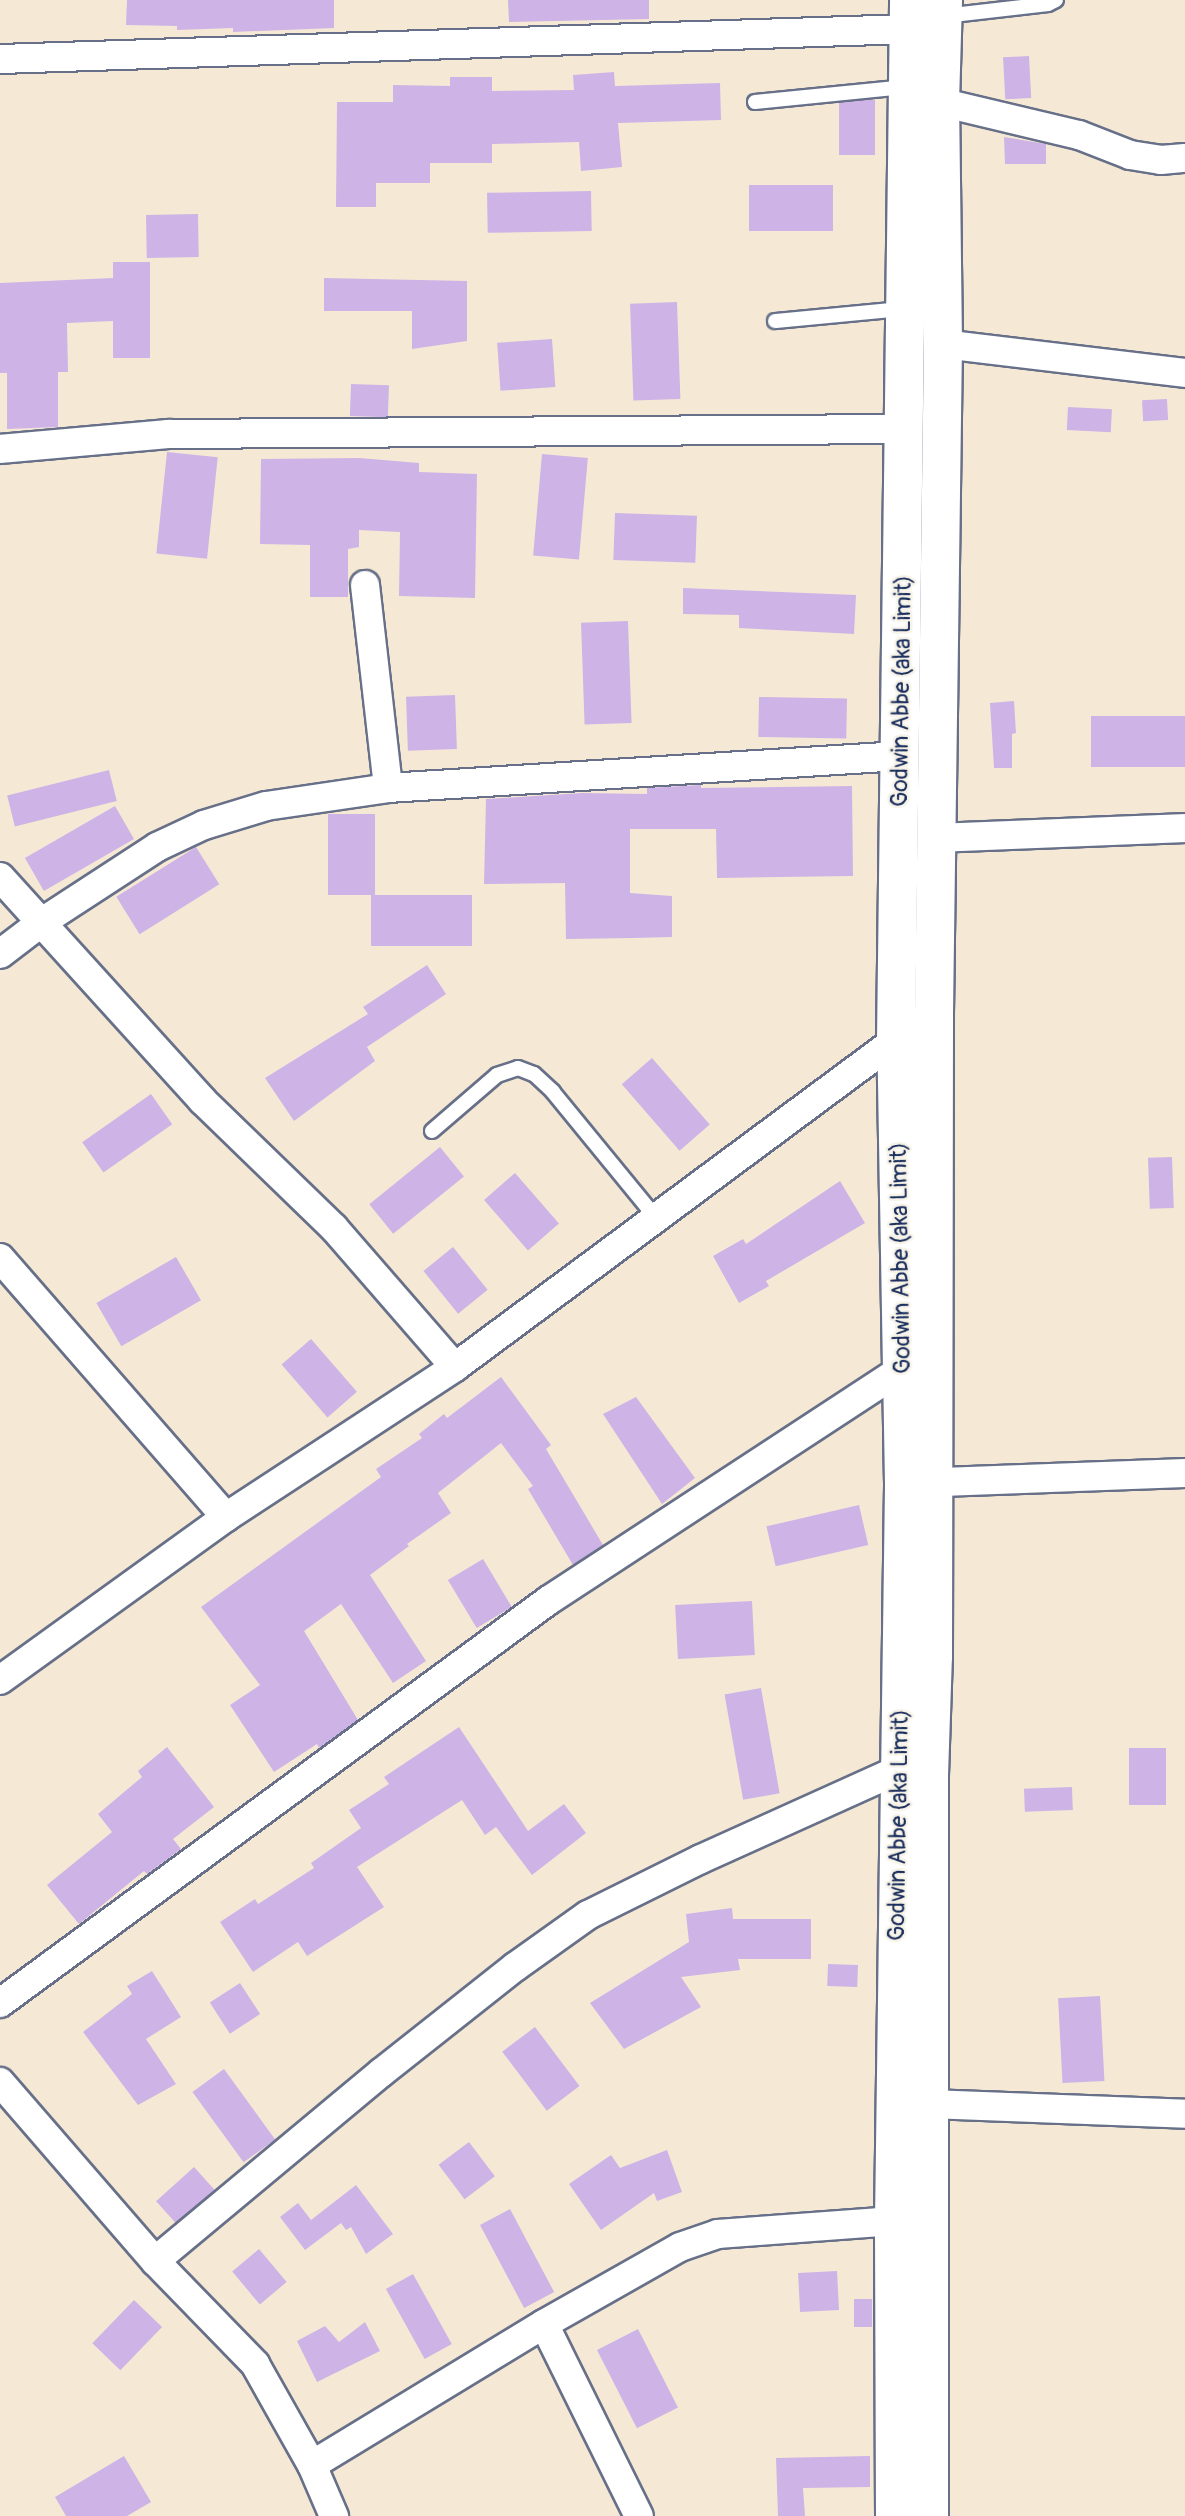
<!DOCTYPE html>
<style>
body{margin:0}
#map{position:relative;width:1185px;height:2516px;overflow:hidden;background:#f5e9d5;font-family:Pangolin,sans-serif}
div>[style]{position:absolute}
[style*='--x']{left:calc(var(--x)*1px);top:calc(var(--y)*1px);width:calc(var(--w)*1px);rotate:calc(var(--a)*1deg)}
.building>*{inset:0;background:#ceb3e7;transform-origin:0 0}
.roads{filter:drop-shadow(2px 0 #677088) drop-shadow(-2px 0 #677088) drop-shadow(0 2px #677088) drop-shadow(0 -2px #677088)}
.lane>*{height:14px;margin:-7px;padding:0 7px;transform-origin:7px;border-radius:7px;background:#fff}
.street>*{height:28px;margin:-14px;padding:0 14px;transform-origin:14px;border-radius:14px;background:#fff}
.secondary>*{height:38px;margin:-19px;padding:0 19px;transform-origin:19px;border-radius:19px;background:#fff}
span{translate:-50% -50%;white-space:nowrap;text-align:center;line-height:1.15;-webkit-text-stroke:5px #f7f3e8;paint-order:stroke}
.street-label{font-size:23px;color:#1b2f5e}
</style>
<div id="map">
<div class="building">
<div style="clip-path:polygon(127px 0,334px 0,334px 28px,233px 32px,233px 28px,177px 30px,177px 26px,126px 25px)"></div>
<div style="clip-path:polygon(508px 0,649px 0,649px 19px,509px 22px)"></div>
<div style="left:1029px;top:56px;width:42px;height:26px;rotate:87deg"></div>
<div style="clip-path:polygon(614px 72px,615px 86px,720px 83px,721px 120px,618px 123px,622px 167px,581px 171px,579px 142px,492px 144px,492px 163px,430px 163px,430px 183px,376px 183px,376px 207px,336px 207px,337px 102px,393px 102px,393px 85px,450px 86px,450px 77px,492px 77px,492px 91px,574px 90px,573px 75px)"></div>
<div style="left:875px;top:100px;width:55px;height:36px;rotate:90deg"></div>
<div style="clip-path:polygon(1004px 137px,1046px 144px,1046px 164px,1005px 164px)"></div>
<div style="left:749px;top:185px;width:84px;height:46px"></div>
<div style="left:591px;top:191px;width:40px;height:104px;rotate:89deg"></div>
<div style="left:198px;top:214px;width:43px;height:52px;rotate:89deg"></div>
<div style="clip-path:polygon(113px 262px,150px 262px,150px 358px,113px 358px,113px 321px,67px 323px,68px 372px,58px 372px,58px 427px,7px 429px,7px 373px,0 373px,0 283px,113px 278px)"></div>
<div style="clip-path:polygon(324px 278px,467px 281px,467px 341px,412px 349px,412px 311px,324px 311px)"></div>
<div style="left:677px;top:302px;width:97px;height:47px;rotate:88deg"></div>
<div style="left:552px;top:339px;width:48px;height:55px;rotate:86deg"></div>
<div style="left:351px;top:384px;width:38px;height:32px;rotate:2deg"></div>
<div style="left:1167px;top:399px;width:21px;height:25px;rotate:87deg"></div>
<div style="left:1068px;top:407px;width:44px;height:23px;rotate:3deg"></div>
<div style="left:167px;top:452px;width:51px;height:102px;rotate:6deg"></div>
<div style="left:542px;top:454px;width:46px;height:102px;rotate:5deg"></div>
<div style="clip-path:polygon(359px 458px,419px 463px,419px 472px,477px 474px,475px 598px,399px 596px,400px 532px,359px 530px,359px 547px,348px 549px,348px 597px,310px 597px,310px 545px,260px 544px,261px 459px)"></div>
<div style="left:615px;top:513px;width:82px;height:47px;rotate:2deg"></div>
<div style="clip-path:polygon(683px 588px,856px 595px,854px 634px,739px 628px,739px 615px,683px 614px)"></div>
<div style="left:628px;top:621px;width:102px;height:47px;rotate:88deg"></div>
<div style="left:455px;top:695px;width:54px;height:49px;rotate:88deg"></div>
<div style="left:759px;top:697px;width:88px;height:40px;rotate:1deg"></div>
<div style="clip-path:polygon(1014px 701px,1016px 733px,1012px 734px,1012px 768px,994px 768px,990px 703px)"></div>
<div style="left:1091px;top:716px;width:94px;height:51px"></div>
<div style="left:109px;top:770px;width:32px;height:105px;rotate:76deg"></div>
<div style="clip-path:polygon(701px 785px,701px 788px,852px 786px,853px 876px,717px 878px,716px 829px,630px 829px,630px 893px,672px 896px,672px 937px,633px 938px,566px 939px,565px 883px,484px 884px,486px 799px,582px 793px,647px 794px,647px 788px)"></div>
<div style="left:115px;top:806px;width:38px;height:104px;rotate:60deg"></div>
<div style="left:328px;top:814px;width:47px;height:81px"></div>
<div style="left:196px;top:847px;width:44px;height:94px;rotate:58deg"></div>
<div style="left:472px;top:895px;width:51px;height:101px;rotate:90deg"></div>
<div style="clip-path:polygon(427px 965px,446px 994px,367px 1047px,375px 1061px,294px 1121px,265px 1078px,368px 1014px,363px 1007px)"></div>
<div style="left:652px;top:1058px;width:88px;height:40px;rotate:49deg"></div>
<div style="left:151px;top:1094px;width:37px;height:84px;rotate:55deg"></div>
<div style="left:440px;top:1147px;width:38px;height:91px;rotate:51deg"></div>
<div style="left:1172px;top:1157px;width:51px;height:24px;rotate:88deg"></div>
<div style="left:515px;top:1173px;width:67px;height:41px;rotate:49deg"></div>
<div style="clip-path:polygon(840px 1181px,865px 1223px,766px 1281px,769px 1286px,739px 1303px,713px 1256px,743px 1239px,746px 1244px)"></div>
<div style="left:453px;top:1247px;width:55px;height:38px;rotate:51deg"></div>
<div style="left:176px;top:1257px;width:50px;height:92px;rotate:60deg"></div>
<div style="left:311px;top:1339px;width:70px;height:39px;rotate:49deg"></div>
<div style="clip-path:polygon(501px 1377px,551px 1445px,546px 1449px,603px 1545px,573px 1565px,528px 1489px,533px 1486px,501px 1443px,438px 1493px,451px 1513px,407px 1544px,409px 1546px,370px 1575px,426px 1661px,393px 1683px,341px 1604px,304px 1631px,358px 1720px,319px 1748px,317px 1744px,274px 1772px,230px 1705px,260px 1685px,201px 1607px,381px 1477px,376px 1469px,422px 1438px,419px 1434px,444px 1414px,447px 1418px)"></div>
<div style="clip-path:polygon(636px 1397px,695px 1478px,662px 1504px,603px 1414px)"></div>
<div style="left:859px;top:1505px;width:41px;height:95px;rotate:77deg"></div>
<div style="left:483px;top:1559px;width:56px;height:41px;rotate:59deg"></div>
<div style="left:752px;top:1601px;width:54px;height:77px;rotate:87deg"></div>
<div style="left:761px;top:1688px;width:107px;height:37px;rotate:80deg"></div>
<div style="clip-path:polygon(459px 1727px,528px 1831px,564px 1804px,586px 1833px,532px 1875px,496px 1827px,485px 1835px,462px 1800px,357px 1867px,384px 1907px,307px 1956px,298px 1942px,253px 1972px,220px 1922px,255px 1899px,258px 1904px,314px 1868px,311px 1863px,361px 1828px,349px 1810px,389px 1784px,384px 1777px)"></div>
<div style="clip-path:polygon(167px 1747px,214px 1807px,173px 1839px,181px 1849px,147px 1874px,144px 1871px,79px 1924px,47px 1885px,112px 1832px,98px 1814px,142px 1777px,138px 1771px)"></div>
<div style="left:1129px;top:1748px;width:37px;height:57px"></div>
<div style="left:1072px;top:1787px;width:23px;height:48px;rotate:88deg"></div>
<div style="clip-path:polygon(732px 1908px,733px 1919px,811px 1919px,811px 1959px,738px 1959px,740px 1970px,681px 1977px,701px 2007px,624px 2049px,590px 2003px,689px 1942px,686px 1914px)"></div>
<div style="left:828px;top:1964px;width:30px;height:22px;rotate:2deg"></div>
<div style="clip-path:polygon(152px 1971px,181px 2017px,146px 2039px,176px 2084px,138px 2105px,83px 2032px,132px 1994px,127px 1986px)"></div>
<div style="left:240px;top:1983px;width:37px;height:36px;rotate:57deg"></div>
<div style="left:1100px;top:1996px;width:85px;height:42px;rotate:87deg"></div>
<div style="left:535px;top:2027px;width:74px;height:41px;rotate:53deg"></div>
<div style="left:224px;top:2069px;width:87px;height:39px;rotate:54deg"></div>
<div style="left:469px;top:2142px;width:43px;height:38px;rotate:53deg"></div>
<div style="clip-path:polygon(667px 2150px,682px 2192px,657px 2201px,654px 2193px,601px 2230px,569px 2184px,611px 2155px,620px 2168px)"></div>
<div style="left:194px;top:2167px;width:31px;height:51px;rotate:48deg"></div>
<div style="clip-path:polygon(356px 2185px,393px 2234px,366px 2254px,351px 2227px,346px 2230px,341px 2223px,305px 2250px,280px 2217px,298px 2203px,311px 2220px)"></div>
<div style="left:510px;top:2209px;width:94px;height:34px;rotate:62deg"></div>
<div style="left:259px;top:2249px;width:43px;height:35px;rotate:50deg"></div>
<div style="left:837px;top:2271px;width:39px;height:39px;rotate:87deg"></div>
<div style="left:413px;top:2274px;width:80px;height:31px;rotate:61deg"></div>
<div style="left:854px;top:2299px;width:18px;height:28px"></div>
<div style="left:134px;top:2300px;width:39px;height:60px;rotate:44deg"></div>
<div style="clip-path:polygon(365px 2322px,380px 2351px,317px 2382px,297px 2341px,325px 2326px,339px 2342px)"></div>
<div style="left:638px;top:2329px;width:88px;height:46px;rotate:63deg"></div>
<div style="clip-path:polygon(124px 2456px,151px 2502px,127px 2516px,66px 2516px,55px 2497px)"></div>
<div style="clip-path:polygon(870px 2456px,870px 2487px,803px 2488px,805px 2516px,778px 2516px,776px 2458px)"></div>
</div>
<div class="roads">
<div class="lane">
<div style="--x:944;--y:16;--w:105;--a:-6.6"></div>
<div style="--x:1048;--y:4;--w:9;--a:-27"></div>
<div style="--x:755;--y:102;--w:152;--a:-5.7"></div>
<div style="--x:775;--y:321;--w:128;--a:-5.4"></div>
<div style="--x:432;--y:1131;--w:86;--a:-40.7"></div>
<div style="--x:497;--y:1075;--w:22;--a:-18"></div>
<div style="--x:518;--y:1068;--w:17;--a:21"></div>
<div style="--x:534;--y:1074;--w:26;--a:43"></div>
<div style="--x:553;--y:1092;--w:163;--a:50.7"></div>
</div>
<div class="street">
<div style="--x:0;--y:59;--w:909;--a:-1.89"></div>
<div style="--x:940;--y:102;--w:143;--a:13.4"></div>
<div style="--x:1079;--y:135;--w:55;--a:21.4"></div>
<div style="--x:1130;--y:155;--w:31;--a:9"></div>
<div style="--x:1161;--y:160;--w:24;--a:-5"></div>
<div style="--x:943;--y:344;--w:244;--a:6.8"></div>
<div style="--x:0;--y:449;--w:169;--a:-5.1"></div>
<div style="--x:168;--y:434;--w:737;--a:-0.39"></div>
<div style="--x:365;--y:585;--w:204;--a:83.5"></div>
<div style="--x:937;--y:838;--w:248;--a:-2.3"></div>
<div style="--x:0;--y:877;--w:302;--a:47.8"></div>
<div style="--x:203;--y:1101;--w:182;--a:44.1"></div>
<div style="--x:334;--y:1228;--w:184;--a:49"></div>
<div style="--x:0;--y:954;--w:53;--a:-37.3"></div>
<div style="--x:42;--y:922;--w:137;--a:-33.1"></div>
<div style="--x:157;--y:847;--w:52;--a:-25.1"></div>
<div style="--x:204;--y:825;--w:65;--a:-17"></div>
<div style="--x:266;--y:806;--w:123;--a:-8.4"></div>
<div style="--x:388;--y:788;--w:514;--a:-3.57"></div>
<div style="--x:0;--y:1258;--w:344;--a:48.9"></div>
<div style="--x:915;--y:1483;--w:270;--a:-2.1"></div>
<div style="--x:0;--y:1680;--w:279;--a:-35.8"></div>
<div style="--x:226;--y:1517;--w:274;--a:-33.2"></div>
<div style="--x:455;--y:1367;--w:549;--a:-36.56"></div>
<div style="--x:0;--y:2003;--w:681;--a:-36.28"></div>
<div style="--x:549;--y:1600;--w:422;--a:-33.2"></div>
<div style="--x:0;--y:2082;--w:237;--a:49.1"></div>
<div style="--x:155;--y:2261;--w:144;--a:45.8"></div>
<div style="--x:255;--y:2364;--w:116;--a:60.6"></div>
<div style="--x:312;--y:2465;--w:56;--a:66.7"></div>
<div style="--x:930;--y:2104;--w:255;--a:2.2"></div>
<div style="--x:155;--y:2261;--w:295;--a:-39.8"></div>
<div style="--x:382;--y:2072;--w:169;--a:-38.3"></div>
<div style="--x:515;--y:1967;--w:90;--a:-35.5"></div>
<div style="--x:588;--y:1915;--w:126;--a:-26.4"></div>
<div style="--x:701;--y:1859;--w:218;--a:-24.3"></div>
<div style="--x:544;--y:2324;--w:214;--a:63.7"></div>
<div style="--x:312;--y:2465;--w:271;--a:-31.3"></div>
<div style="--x:544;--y:2324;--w:156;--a:-29.5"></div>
<div style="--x:680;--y:2247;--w:40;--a:-18.9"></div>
<div style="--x:718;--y:2234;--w:176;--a:-4.2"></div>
</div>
<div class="secondary">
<div style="--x:895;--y:2516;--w:295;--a:-90.2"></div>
<div style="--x:894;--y:2221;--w:738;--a:-89.22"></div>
<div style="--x:904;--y:1483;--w:443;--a:-91"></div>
<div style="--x:896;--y:1040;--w:1040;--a:-89.28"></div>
<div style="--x:929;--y:2516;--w:741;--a:-90"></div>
<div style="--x:929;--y:1775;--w:118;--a:-88.1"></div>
<div style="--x:933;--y:1657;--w:644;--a:-89.91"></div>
<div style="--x:934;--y:1013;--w:669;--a:-89.23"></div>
<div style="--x:943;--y:344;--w:242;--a:-90.7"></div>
<div style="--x:940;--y:102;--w:102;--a:-88.3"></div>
</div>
</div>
<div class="street-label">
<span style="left:902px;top:691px;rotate:-89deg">Godwin Abbe (aka Limit)</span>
<span style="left:901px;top:1258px;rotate:-91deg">Godwin Abbe (aka Limit)</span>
<span style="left:899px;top:1825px;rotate:-89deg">Godwin Abbe (aka Limit)</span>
</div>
</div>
